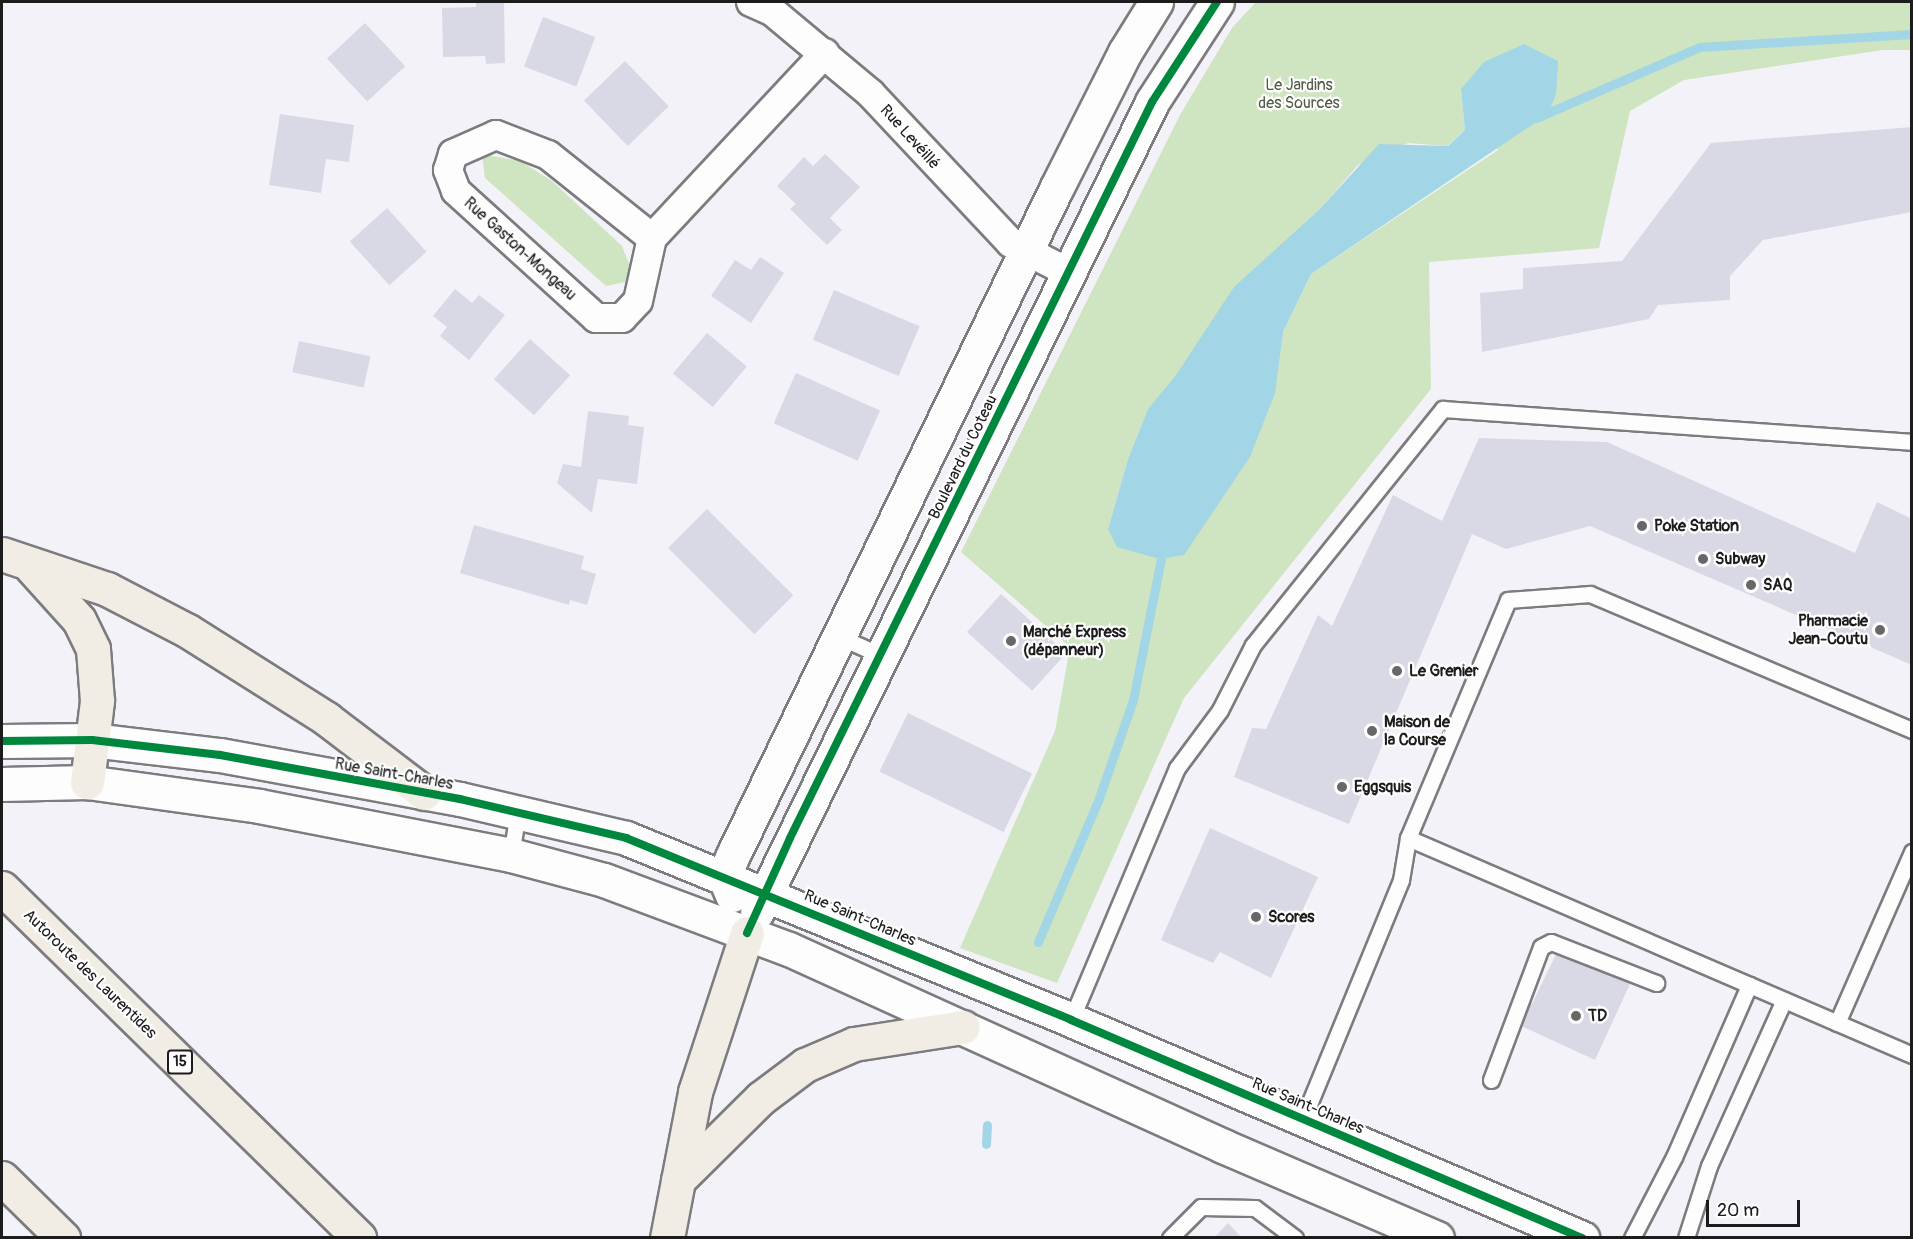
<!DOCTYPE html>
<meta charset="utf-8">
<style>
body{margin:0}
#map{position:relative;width:1913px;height:1239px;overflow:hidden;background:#f2f2f8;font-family:Pangolin,sans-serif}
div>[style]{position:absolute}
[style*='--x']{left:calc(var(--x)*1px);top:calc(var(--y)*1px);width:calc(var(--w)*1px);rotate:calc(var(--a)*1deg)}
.green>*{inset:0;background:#cfe4c0}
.water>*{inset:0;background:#a2d5e6}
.stream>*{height:9px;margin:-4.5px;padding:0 4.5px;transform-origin:4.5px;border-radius:4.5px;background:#a2d5e6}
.building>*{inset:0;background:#d9d9e5;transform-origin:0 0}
.roads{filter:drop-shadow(2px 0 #7c7c7f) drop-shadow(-2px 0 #7c7c7f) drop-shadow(0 2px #7c7c7f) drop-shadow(0 -2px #7c7c7f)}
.service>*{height:15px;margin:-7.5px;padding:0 7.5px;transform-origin:7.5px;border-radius:7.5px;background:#fdfdfe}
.minor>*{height:28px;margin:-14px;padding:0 14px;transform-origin:14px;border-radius:14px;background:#fdfdfe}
.tertiary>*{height:33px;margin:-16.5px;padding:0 16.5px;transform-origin:16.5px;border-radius:16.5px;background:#fdfdfe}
.motorway>*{height:33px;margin:-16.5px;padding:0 16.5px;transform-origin:16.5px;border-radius:16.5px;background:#f1ede5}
.cycleway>*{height:8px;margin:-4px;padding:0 4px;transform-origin:4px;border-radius:4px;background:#00873e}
.dots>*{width:16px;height:16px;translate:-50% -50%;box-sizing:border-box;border:3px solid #fff;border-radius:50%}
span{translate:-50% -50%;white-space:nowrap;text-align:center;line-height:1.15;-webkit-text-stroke:4.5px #fff;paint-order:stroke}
.shield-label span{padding:2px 4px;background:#fff;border:2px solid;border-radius:4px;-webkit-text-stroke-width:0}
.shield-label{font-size:15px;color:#1c1c1c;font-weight:700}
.park-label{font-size:16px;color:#515e46}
.street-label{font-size:16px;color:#1c1c1c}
.poi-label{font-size:16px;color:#1c1c1c;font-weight:700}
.left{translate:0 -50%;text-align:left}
.right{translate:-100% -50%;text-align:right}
.frame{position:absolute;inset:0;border:3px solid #1c1c1c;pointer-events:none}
.scale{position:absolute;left:1706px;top:1200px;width:94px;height:27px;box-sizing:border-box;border:3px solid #1c1c1c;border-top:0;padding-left:8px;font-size:18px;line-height:21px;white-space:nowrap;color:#1c1c1c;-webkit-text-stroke:4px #fff;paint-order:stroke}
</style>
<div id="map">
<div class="green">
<div style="clip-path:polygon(evenodd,1256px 2px,1911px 2px,1911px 50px,1883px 50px,1684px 80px,1630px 111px,1599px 248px,1429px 262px,1431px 389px,1184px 698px,1057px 983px,960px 948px,1055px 731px,1070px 647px,961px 552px,1180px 115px,1232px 28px,1256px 2px,1461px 89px,1498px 150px,1311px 274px,1283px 332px,1108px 529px,1128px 459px,1148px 409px,1358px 165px,1408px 143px,1447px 146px,1465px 130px,1461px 89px)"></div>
<div style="clip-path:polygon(482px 154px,520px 161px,552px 181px,622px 246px,630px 266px,625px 282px,606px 286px,485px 178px)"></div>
</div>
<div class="water">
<div style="clip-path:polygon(1524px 44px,1558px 61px,1556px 94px,1548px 114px,1311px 274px,1283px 332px,1275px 393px,1250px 457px,1184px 555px,1160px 559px,1117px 547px,1108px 529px,1128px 459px,1148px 409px,1176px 375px,1234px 287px,1319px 210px,1379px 144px,1448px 146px,1465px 130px,1461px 89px,1484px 62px)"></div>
</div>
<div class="stream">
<div style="--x:1536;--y:118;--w:178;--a:-23.5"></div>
<div style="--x:1699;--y:47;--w:213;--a:-3.5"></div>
<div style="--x:1038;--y:942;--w:156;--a:-67"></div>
<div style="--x:1099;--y:798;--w:104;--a:-70.9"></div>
<div style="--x:1133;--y:700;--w:155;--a:-78.8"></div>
<div style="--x:986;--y:1144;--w:19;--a:-87"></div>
</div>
<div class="building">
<div style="clip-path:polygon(476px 2px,504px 2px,505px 63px,486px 64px,485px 56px,443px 57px,442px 8px,476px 7px)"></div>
<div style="left:543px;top:17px;width:56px;height:53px;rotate:21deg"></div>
<div style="left:365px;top:23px;width:59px;height:52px;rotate:47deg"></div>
<div style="left:625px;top:61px;width:63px;height:57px;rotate:46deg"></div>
<div style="clip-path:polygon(280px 114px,354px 125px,349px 162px,326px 159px,321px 193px,269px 185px)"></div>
<div style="clip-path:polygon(1912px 127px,1912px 212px,1763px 240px,1730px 276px,1730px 300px,1658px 305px,1649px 319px,1482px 352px,1480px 293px,1523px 289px,1523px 268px,1622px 261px,1711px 143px)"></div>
<div style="clip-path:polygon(825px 154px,860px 187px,830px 218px,842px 230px,827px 245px,790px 209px,796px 204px,777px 186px,804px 157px,813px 166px)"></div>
<div style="left:387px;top:208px;width:59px;height:50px;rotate:48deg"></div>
<div style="clip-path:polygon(760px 257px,784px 273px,751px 323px,711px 296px,735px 260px,751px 270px)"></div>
<div style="clip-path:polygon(455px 289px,472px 303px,479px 295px,505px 315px,469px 360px,440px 336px,447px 327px,433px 316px)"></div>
<div style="left:834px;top:290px;width:93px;height:54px;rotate:23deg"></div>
<div style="left:707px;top:333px;width:52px;height:53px;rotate:40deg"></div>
<div style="left:530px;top:339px;width:54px;height:54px;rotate:42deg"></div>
<div style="left:299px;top:341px;width:73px;height:32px;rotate:12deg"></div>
<div style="left:796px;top:373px;width:92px;height:55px;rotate:24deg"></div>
<div style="clip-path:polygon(588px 411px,629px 416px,628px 425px,644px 427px,637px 484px,598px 479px,592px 513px,557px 483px,563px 464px,581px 467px)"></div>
<div style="clip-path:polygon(1479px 438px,1607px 442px,1855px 553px,1877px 502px,1912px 519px,1912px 665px,1590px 526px,1506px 549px,1472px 534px,1349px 824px,1234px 777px,1252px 728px,1266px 729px,1318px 615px,1332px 626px,1393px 495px,1442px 521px)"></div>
<div style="left:707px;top:509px;width:122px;height:55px;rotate:45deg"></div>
<div style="clip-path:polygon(474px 525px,584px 556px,581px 569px,596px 574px,587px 605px,570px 600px,569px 605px,460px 573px)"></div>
<div style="left:1001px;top:594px;width:88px;height:51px;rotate:42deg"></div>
<div style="left:908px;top:713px;width:138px;height:65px;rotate:26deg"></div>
<div style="clip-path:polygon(1210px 828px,1318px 877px,1271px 978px,1220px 952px,1213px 963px,1161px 940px)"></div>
<div style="clip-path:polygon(1558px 950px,1630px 984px,1595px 1060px,1504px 1018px,1514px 996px,1532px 1004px)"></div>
<div style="clip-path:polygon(1228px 1223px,1242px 1238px,1214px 1238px)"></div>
</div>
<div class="roads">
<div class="service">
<div style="--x:840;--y:637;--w:44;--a:24.2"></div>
<div style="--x:1408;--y:838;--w:549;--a:23.29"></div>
<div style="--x:511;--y:855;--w:44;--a:-80.8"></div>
<div style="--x:1071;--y:1020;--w:273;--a:-67.2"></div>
<div style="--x:1177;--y:768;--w:72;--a:-53.4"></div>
<div style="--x:1220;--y:710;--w:73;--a:-63.1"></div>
<div style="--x:1253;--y:645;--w:303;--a:-51.2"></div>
<div style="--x:1443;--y:409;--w:470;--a:4"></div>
<div style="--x:1837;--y:1023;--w:187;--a:-66.3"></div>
<div style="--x:1491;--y:1080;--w:142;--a:-69.4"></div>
<div style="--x:1541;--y:947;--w:11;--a:-27"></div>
<div style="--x:1551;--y:942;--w:113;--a:21.3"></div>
<div style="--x:1303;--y:1119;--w:258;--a:-67.7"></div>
<div style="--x:1401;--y:880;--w:43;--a:-80.5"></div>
<div style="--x:1408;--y:838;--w:258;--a:-67.2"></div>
<div style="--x:1508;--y:600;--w:82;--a:-4.2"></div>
<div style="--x:1590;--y:594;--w:350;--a:22.9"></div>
<div style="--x:1170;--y:1238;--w:44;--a:-45"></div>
<div style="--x:1201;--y:1207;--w:54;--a:1.1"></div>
<div style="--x:1255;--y:1208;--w:50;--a:36.9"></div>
<div style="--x:1632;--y:1238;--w:91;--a:-62.6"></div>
<div style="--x:1674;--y:1157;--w:188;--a:-66.4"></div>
<div style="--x:1686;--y:1238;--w:76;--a:-72.3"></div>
<div style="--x:1709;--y:1166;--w:182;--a:-65.7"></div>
</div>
<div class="minor">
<div style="--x:751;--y:2;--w:24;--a:24"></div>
<div style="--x:773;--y:12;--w:128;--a:39.9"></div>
<div style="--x:871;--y:94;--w:204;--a:46.8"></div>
<div style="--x:1011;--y:243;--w:64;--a:27"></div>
<div style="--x:652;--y:238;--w:133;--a:-141.4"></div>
<div style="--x:548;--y:155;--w:56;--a:-159"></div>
<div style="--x:496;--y:135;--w:47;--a:156.2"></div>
<div style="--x:453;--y:154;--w:17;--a:107"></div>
<div style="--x:448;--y:170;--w:22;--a:69"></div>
<div style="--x:456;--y:191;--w:189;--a:42.2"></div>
<div style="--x:596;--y:318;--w:26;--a:0"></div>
<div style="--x:622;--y:318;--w:23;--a:-47"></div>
<div style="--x:638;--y:301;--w:65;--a:-77.5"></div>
<div style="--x:652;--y:238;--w:253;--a:-46.9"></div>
</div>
<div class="tertiary">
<div style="--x:2;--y:741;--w:90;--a:-0.6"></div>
<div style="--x:92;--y:740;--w:129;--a:6.7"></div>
<div style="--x:220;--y:755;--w:244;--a:10.4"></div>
<div style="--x:460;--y:799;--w:171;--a:13.2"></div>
<div style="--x:626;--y:838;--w:481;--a:22.2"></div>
<div style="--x:1071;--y:1020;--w:556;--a:23.1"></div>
<div style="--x:2;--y:784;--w:85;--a:-1.3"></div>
<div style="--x:87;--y:782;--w:174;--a:7.9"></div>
<div style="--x:259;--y:806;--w:257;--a:11"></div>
<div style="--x:511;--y:855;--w:96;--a:15"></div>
<div style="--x:604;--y:880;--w:197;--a:20.5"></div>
<div style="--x:789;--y:949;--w:477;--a:24.4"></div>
<div style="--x:1223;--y:1146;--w:233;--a:23.3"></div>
<div style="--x:732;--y:895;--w:21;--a:-113"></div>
<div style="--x:724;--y:876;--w:23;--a:-67"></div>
<div style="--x:733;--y:855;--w:740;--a:-64.13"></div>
<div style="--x:1056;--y:189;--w:153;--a:-63.3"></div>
<div style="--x:1125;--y:52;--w:59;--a:-58.2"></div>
<div style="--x:757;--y:912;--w:901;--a:-64"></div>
<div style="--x:1152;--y:102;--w:119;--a:-57"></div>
</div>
<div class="motorway">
<div style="--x:2;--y:554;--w:111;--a:18.4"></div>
<div style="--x:107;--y:589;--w:91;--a:27.4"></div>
<div style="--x:188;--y:631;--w:165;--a:32.3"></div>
<div style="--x:327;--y:719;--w:122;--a:37.3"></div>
<div style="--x:32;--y:568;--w:70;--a:47.9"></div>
<div style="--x:79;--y:620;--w:32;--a:64"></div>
<div style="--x:93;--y:649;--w:52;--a:85.6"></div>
<div style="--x:97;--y:701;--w:82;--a:97"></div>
<div style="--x:2;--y:888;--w:500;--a:44.4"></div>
<div style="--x:2;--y:1178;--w:86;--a:44.5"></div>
<div style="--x:678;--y:1180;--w:117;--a:-44.7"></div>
<div style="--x:761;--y:1098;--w:55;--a:-36.9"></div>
<div style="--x:805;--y:1065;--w:53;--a:-23.2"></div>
<div style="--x:854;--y:1044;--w:110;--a:-8.9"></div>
<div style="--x:667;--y:1238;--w:149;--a:-79.1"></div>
<div style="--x:695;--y:1092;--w:167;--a:-71.9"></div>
</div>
</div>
<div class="cycleway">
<div style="--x:2;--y:741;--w:90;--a:-0.6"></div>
<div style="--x:92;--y:740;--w:129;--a:6.7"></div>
<div style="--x:220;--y:755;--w:244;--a:10.4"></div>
<div style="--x:460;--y:799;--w:171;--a:13.2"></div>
<div style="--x:626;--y:838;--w:481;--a:22.2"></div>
<div style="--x:1071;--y:1020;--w:556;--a:23.1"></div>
<div style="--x:747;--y:933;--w:104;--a:-65.6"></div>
<div style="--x:790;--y:838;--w:820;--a:-63.81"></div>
<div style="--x:1152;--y:102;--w:119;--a:-57"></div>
</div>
<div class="dots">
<div style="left:1642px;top:526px;background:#676769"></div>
<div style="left:1703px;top:559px;background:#676769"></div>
<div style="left:1751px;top:585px;background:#676769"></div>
<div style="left:1880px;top:630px;background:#676769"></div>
<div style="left:1011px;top:641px;background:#676769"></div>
<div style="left:1397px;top:671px;background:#676769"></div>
<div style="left:1372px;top:731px;background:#676769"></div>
<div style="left:1342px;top:787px;background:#676769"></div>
<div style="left:1256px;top:917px;background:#676769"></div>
<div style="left:1576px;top:1016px;background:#676769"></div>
</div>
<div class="shield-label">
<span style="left:180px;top:1062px">15</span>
</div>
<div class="park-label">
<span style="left:1299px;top:94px">Le Jardins<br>des Sources</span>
</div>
<div class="street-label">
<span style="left:910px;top:137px;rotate:48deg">Rue Levéillé</span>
<span style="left:520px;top:249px;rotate:42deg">Rue Gaston-Mongeau</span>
<span style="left:963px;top:457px;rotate:-64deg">Boulevard du Coteau</span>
<span style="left:394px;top:774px;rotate:10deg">Rue Saint-Charles</span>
<span style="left:860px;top:918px;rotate:23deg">Rue Saint-Charles</span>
<span style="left:90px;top:974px;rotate:44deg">Autoroute des Laurentides</span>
<span style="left:1308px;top:1106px;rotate:23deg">Rue Saint-Charles</span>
</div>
<div class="poi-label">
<span class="left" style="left:1654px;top:526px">Poke Station</span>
<span class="left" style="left:1715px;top:559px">Subway</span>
<span class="left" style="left:1763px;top:585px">SAQ</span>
<span class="right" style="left:1868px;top:630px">Pharmacie<br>Jean-Coutu</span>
<span class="left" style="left:1023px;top:641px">Marché Express<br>(dépanneur)</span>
<span class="left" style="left:1409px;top:671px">Le Grenier</span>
<span class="left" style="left:1384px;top:731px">Maison de<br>la Course</span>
<span class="left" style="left:1354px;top:787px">Eggsquis</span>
<span class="left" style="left:1268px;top:917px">Scores</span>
<span class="left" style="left:1588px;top:1016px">TD</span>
</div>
<div class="frame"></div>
<div class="scale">20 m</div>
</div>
